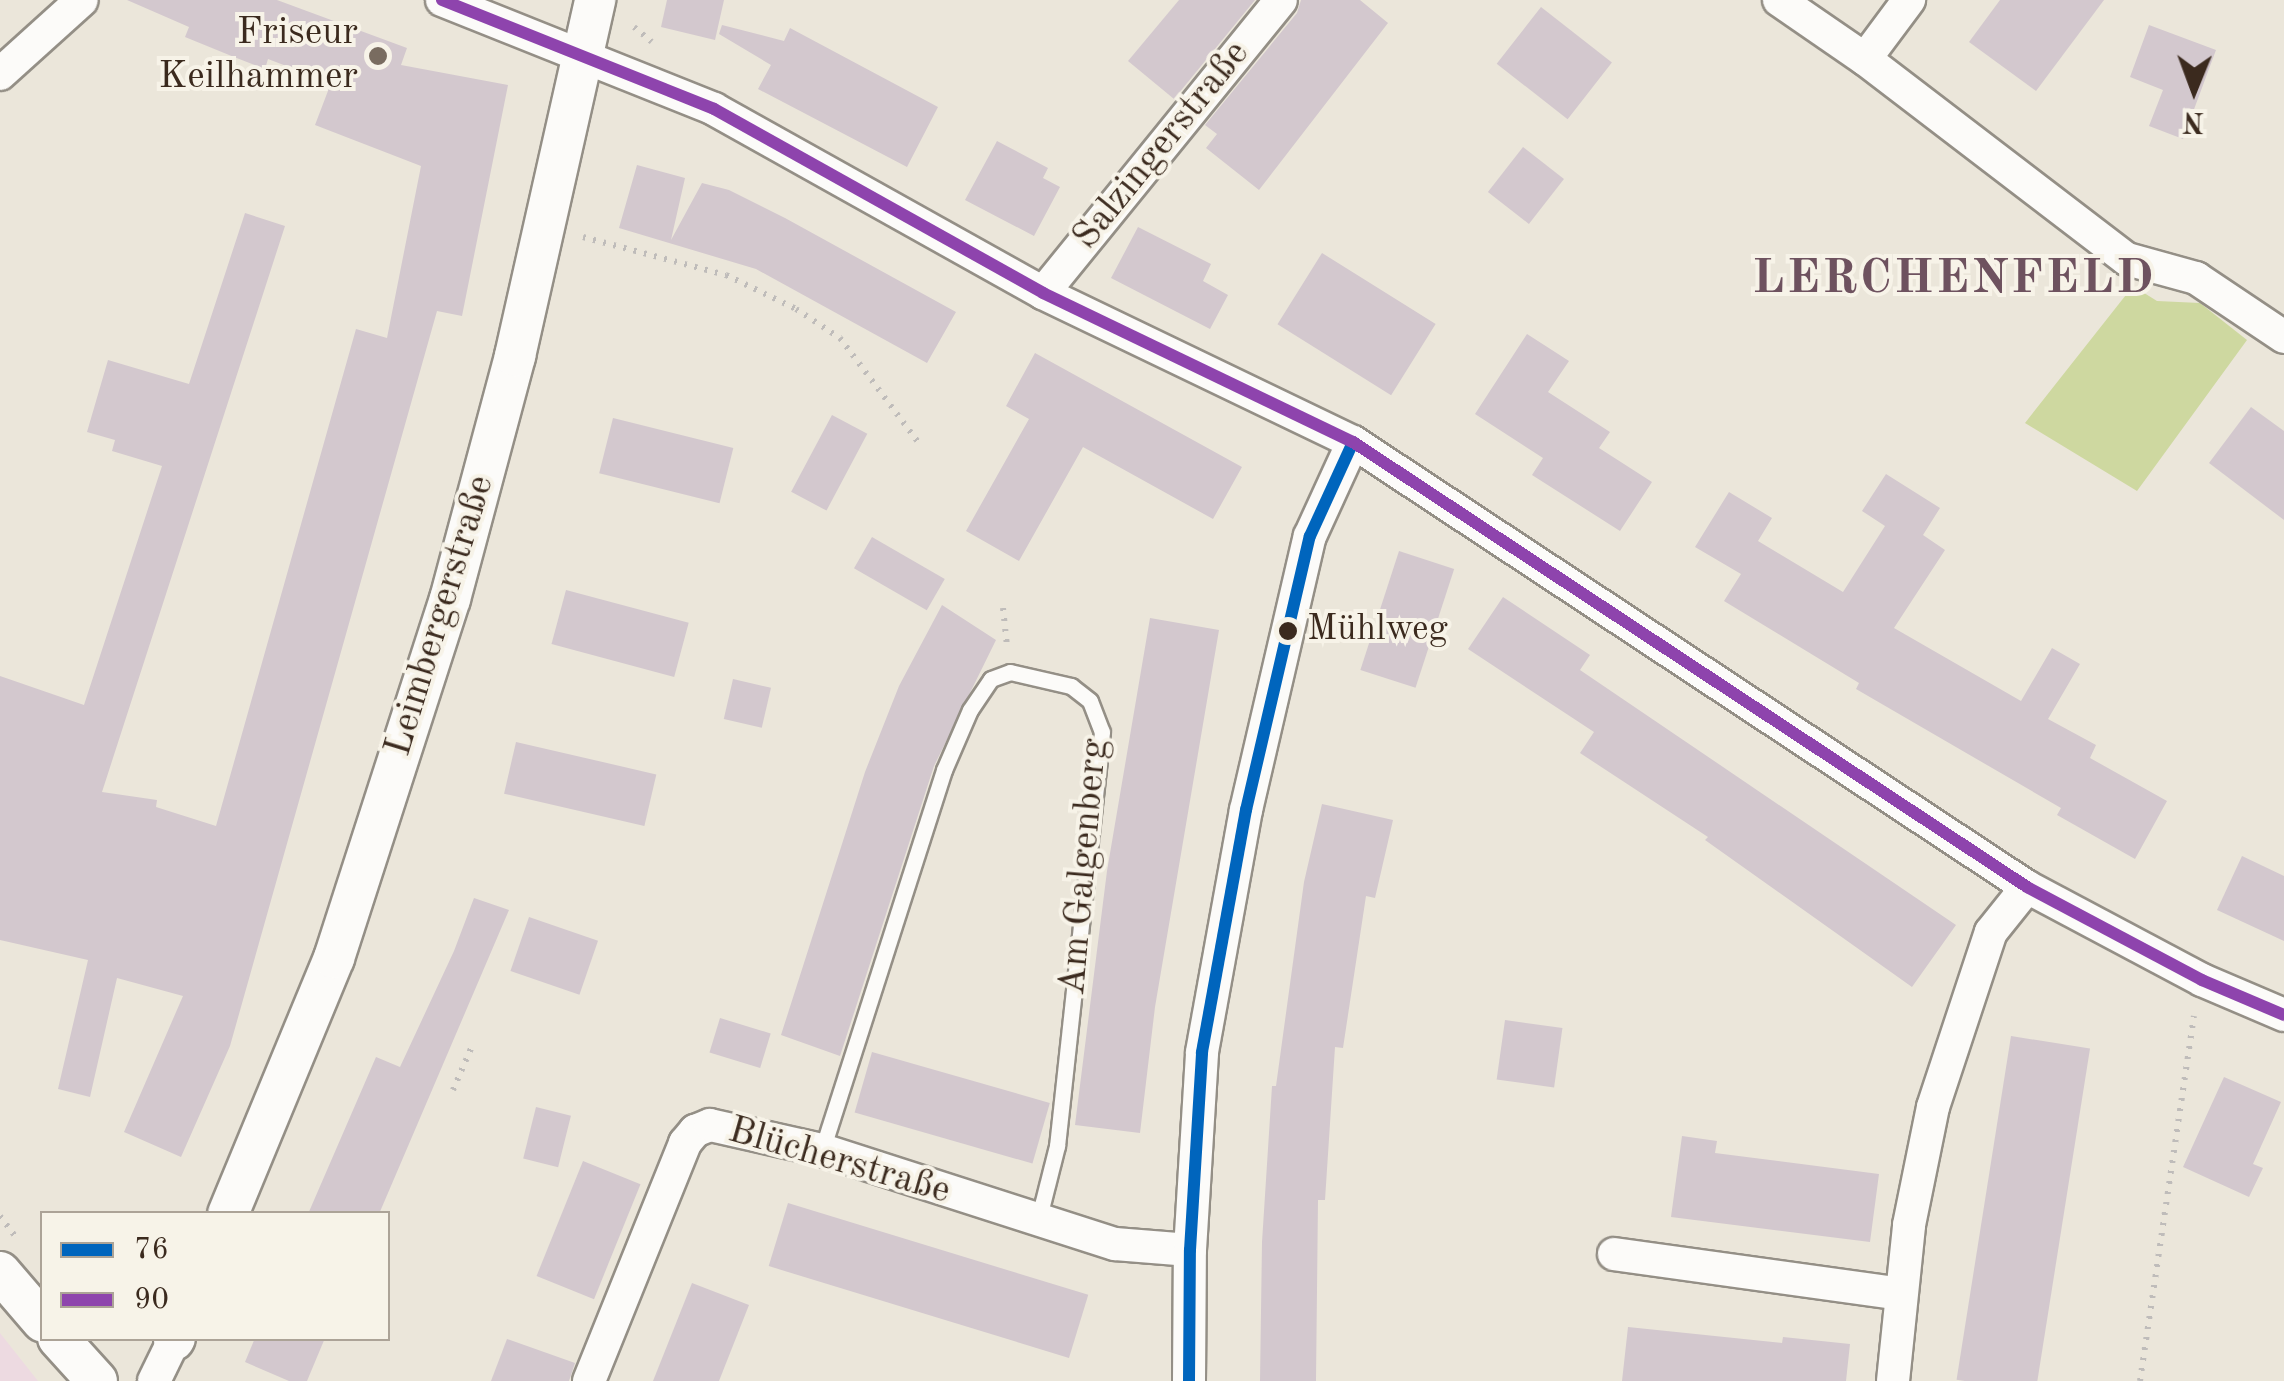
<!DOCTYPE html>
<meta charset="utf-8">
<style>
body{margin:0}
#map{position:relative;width:2284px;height:1381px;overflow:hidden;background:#ebe6da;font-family:"Old Standard TT",serif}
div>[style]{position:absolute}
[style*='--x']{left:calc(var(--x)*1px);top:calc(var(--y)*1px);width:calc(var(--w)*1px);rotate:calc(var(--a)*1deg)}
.built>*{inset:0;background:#eddae1}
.green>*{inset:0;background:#ced8a0}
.building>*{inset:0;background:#d3c8ce;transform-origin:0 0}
.path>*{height:6px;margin-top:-3px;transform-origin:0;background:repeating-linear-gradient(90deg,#bfbcba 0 2.5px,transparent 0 10.5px)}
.roads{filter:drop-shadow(2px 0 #948f86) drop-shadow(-2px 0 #948f86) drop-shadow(0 2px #948f86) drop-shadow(0 -2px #948f86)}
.service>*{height:15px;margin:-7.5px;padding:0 7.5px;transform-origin:7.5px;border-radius:7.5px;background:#fcfbf9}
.minor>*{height:32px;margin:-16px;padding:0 16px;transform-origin:16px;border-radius:16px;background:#fcfbf9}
.tertiary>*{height:40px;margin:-20px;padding:0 20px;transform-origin:20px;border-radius:20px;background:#fcfbf9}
.bus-1>*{height:12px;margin:-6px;padding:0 6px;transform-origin:6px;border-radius:6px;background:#0065bd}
.bus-2>*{height:12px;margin:-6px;padding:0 6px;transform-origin:6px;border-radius:6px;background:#8e44ad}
.dots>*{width:28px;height:28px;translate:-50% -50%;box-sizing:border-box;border:5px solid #f7f3e8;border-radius:50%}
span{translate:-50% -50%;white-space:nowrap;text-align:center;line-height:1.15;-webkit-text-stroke:8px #f7f3e8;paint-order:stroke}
.bus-label{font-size:36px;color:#3b2a1e}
.left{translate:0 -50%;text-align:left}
.poi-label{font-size:38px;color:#3b2a1e}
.right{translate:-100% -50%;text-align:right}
.street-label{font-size:38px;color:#3b2a1e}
.district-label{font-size:48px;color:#6e525f;font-weight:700;letter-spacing:2.5px}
.legend{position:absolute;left:40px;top:1211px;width:350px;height:130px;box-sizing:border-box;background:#f7f3e8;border:2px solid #aca397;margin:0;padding:12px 18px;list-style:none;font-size:30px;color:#3b2a1e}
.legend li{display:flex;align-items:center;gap:20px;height:50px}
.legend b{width:50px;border:2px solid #aca397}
.north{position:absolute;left:2144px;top:40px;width:100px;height:100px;-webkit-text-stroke:8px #f7f3e8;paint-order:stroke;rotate:181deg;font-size:28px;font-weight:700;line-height:40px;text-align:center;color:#3b2a1e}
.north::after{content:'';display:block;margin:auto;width:35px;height:45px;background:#3b2a1e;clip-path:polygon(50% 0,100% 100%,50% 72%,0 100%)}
</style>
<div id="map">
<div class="built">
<div style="clip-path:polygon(0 1333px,38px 1381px,0 1381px)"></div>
</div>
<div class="green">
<div style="clip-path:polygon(2133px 286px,2157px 301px,2200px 303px,2247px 340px,2137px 491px,2025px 423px)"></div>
</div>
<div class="building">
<div style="clip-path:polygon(127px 0,277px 0,407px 48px,401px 65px,508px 85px,462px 316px,437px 311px,230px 1046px,181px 1157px,124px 1132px,183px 996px,117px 978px,90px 1097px,58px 1089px,88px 960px,0 940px,0 676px,84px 705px,162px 466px,112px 451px,115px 440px,87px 432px,108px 360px,189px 384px,245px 213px,285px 226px,102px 792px,157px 800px,156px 807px,216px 826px,356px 329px,387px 338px,421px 166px,315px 125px,331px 83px,268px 59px,265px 69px,234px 57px,185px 37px,189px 27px)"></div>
<div style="clip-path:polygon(667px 0,724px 0,715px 40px,661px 27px)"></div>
<div style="clip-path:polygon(1179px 0,1255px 0,1174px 99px,1128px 61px)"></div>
<div style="clip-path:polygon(1301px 0,1360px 0,1388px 23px,1259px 190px,1206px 148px,1217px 134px,1205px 125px,1297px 13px)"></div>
<div style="clip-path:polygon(2000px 0,2104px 0,2036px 91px,1969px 42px)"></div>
<div style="left:1541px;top:7px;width:90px;height:72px;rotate:38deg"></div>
<div style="clip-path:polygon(722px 25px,784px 41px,790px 28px,938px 107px,907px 167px,758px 89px,771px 65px,719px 34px)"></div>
<div style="clip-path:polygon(2149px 25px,2216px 50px,2183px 139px,2149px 126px,2163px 90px,2130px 77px)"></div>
<div style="clip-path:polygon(997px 141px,1048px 168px,1043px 178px,1060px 187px,1034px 236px,965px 200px)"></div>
<div style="left:1523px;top:147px;width:52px;height:57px;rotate:38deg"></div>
<div style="clip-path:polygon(637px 165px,685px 178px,671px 240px,702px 183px,729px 190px,785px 218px,956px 312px,927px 363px,756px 269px,619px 228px)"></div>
<div style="clip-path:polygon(1138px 227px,1211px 264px,1203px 281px,1228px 295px,1210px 329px,1111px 278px)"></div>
<div style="left:1322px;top:253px;width:134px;height:84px;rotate:32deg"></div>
<div style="clip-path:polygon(1527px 334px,1569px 361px,1548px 392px,1610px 432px,1599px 448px,1652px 482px,1620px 531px,1532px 475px,1543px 458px,1475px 414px)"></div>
<div style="clip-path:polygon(1035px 353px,1242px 467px,1213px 519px,1083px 447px,1019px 561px,966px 531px,1029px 419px,1006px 406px)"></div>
<div style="clip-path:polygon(2251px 407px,2284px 431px,2284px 520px,2209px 463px)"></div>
<div style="left:832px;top:415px;width:40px;height:87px;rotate:28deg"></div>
<div style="left:613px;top:418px;width:124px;height:57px;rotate:14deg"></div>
<div style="clip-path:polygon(1886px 474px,1940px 508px,1923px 535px,1945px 550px,1894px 628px,2021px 701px,2052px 648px,2080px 664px,2048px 719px,2096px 745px,2090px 758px,2167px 801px,2135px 859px,2057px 815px,2061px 808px,1856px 689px,1859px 683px,1724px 601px,1741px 574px,1695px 547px,1729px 492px,1772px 518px,1758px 541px,1843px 592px,1885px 526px,1862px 511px)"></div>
<div style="left:872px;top:537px;width:84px;height:36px;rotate:30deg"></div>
<div style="left:1399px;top:551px;width:58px;height:125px;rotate:18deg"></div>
<div style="left:566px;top:590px;width:127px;height:56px;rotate:15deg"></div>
<div style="clip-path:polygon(1503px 597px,1590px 655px,1580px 670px,1956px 925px,1912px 987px,1705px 840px,1708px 837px,1580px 753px,1594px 732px,1468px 649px)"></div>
<div style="clip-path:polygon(942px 605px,996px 640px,934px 766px,840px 1056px,781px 1035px,865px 772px,899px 686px)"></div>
<div style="clip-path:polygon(1150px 618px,1219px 630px,1155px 1007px,1140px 1133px,1075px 1125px,1107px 871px)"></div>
<div style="left:733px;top:679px;width:39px;height:41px;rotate:13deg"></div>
<div style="left:516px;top:742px;width:144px;height:53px;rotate:13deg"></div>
<div style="clip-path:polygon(1322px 804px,1393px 820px,1375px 898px,1366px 896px,1343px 1048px,1335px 1047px,1325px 1200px,1318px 1200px,1316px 1381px,1260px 1381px,1262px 1242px,1272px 1086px,1276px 1086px,1304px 882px)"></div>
<div style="clip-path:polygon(2242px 856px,2284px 876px,2284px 941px,2217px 910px)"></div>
<div style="clip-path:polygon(474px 898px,509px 910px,379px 1214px,308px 1214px,376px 1057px,400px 1067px,454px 951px)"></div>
<div style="left:529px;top:917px;width:73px;height:57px;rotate:19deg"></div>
<div style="left:720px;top:1018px;width:53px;height:36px;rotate:17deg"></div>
<div style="left:1505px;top:1020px;width:58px;height:60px;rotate:8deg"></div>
<div style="left:2011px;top:1036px;width:80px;height:348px;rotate:9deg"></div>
<div style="left:872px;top:1052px;width:185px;height:63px;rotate:16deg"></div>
<div style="clip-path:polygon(2224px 1077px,2281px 1102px,2253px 1164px,2263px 1168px,2249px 1197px,2183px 1167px)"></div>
<div style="left:536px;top:1107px;width:36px;height:53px;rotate:14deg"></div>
<div style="clip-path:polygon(1682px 1136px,1717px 1141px,1715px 1153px,1879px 1174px,1870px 1242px,1671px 1217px)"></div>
<div style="left:583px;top:1161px;width:62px;height:124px;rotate:22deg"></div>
<div style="left:788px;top:1203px;width:314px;height:66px;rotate:17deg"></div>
<div style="clip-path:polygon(692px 1283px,749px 1305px,719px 1381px,653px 1381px)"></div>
<div style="clip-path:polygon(1628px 1327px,1782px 1343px,1783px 1337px,1850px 1344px,1846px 1381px,1622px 1381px)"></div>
<div style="clip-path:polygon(255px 1338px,325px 1338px,307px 1381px,289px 1381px,245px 1362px)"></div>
<div style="clip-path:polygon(507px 1339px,575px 1363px,569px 1381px,491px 1381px)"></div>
</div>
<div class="path">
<div style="--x:634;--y:27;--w:23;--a:40"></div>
<div style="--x:583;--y:237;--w:148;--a:14.9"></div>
<div style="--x:726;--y:275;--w:78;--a:25.9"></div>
<div style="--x:796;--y:309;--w:53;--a:33.4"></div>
<div style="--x:840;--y:338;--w:135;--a:53.1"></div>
<div style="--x:1003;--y:608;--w:38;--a:84"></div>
<div style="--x:453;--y:1090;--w:48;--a:-66.6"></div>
<div style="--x:0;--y:1216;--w:25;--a:53"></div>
<div style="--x:2140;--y:1381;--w:369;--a:-81.6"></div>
</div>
<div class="roads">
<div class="service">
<div style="--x:822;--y:1150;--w:399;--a:-72.2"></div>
<div style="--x:944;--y:770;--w:65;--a:-66.6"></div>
<div style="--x:970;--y:710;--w:37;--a:-56"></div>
<div style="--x:991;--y:679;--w:20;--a:-20"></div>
<div style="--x:1010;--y:672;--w:63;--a:12.9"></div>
<div style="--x:1071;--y:686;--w:24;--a:38"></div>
<div style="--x:1090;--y:701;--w:33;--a:69"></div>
<div style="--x:1102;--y:732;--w:416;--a:96.2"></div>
<div style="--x:1057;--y:1146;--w:77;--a:104.2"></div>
</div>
<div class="minor">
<div style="--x:442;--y:0;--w:293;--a:21.8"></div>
<div style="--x:714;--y:109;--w:377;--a:29.2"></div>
<div style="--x:1043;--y:293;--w:344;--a:25.7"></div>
<div style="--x:1353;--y:442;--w:808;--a:33.43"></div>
<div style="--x:2027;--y:887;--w:198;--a:28"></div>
<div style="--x:2202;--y:980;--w:89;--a:23.1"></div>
<div style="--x:1779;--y:0;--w:104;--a:34.5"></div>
<div style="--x:1865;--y:59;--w:330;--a:37.4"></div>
<div style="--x:2127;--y:259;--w:72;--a:15.4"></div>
<div style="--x:2196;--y:278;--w:106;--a:33.8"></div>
<div style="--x:1865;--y:59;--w:74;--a:-53.3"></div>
<div style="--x:0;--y:74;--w:110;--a:-42.1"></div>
<div style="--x:1043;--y:293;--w:377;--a:-50.9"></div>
<div style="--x:1614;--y:1254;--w:290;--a:7.9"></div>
<div style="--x:154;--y:1381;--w:46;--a:-64"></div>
<div style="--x:589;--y:1381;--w:257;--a:-68"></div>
<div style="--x:685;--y:1143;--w:16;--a:-50"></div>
<div style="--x:695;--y:1131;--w:16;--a:-22"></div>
<div style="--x:710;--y:1125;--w:115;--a:12.6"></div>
<div style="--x:822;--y:1150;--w:308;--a:17.8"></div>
<div style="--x:1115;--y:1244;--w:75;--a:4.6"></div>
<div style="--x:1189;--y:1381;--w:131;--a:-89.6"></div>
<div style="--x:1190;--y:1250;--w:198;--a:-86.5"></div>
<div style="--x:1202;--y:1052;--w:246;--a:-79.7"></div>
<div style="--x:1246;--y:810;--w:281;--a:-76.9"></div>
<div style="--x:1310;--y:536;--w:103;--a:-65.4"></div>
<div style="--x:1893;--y:1381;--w:157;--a:-84.1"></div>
<div style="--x:1909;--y:1225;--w:120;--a:-78.5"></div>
<div style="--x:1933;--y:1107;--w:184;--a:-71.7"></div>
<div style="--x:1991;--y:932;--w:58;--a:-51.3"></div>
</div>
<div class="tertiary">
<div style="--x:228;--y:1214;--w:277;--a:-67.5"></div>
<div style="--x:334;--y:958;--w:377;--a:-72.1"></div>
<div style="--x:450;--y:599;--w:252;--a:-75"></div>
<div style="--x:515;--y:356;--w:365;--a:-77.3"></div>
<div style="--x:0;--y:1272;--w:65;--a:49.4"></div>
<div style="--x:58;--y:1338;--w:58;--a:47.8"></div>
<div style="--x:174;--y:1340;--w:2;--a:-63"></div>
</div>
</div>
<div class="bus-1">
<div style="--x:1189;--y:1381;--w:131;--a:-89.6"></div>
<div style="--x:1190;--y:1250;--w:198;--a:-86.5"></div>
<div style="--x:1202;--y:1052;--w:246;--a:-79.7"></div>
<div style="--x:1246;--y:810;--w:281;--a:-76.9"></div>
<div style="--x:1310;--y:536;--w:103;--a:-65.4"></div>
</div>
<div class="bus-2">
<div style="--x:442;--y:0;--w:293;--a:21.8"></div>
<div style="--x:714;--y:109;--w:377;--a:29.2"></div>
<div style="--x:1043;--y:293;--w:344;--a:25.7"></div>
<div style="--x:1353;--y:442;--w:808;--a:33.43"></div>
<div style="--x:2027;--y:887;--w:198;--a:28"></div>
<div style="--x:2202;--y:980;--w:89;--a:23.1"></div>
</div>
<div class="dots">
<div style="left:378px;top:56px;background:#796c60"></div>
<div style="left:1288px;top:631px;background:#3b2a1e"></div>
</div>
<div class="bus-label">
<span class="left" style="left:1307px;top:631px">Mühlweg</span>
</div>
<div class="poi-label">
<span class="right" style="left:358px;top:56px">Friseur<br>Keilhammer</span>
</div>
<div class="street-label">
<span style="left:1162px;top:146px;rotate:-51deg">Salzingerstraße</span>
<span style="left:441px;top:616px;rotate:-73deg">Leimbergerstraße</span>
<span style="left:1085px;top:867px;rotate:-85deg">Am Galgenberg</span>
<span style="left:839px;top:1162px;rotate:16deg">Blücherstraße</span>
</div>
<div class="district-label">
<span style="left:1954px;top:280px">LERCHENFELD</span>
</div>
<ul class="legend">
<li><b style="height:12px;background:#0065bd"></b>76</li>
<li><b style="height:12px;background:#8e44ad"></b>90</li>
</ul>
<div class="north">N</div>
</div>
